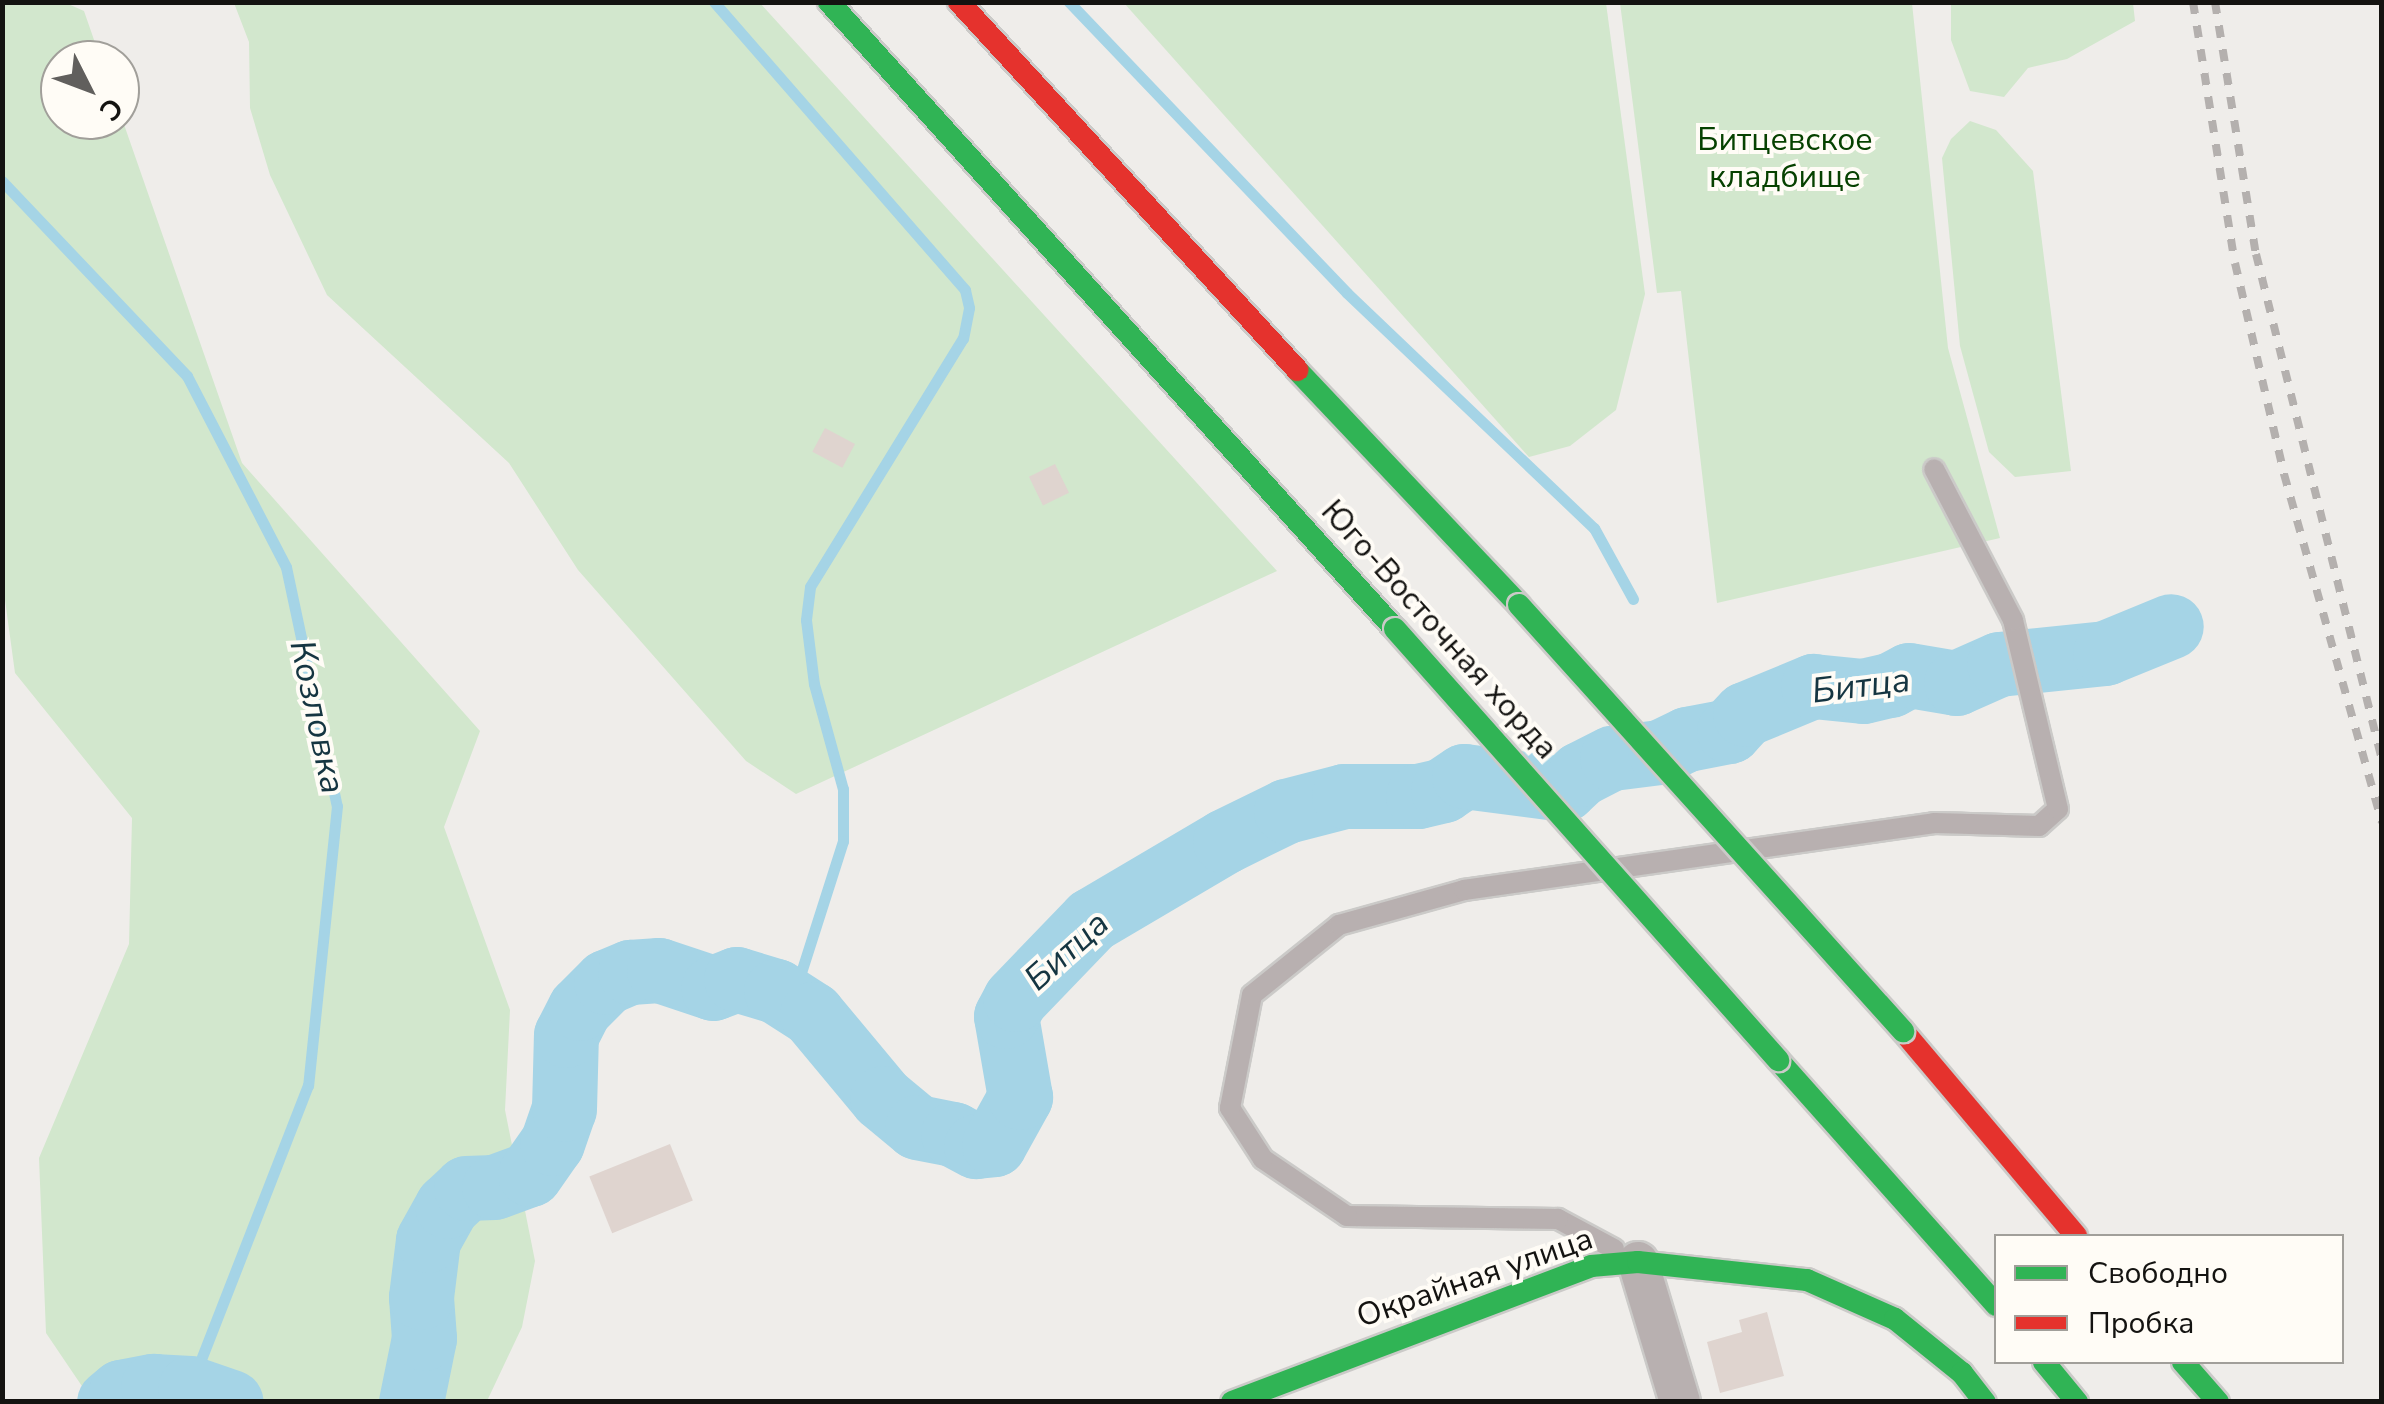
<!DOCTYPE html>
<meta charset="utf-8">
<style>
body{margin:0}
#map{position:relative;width:2384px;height:1404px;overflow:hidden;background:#efedea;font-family:"Nunito Sans",sans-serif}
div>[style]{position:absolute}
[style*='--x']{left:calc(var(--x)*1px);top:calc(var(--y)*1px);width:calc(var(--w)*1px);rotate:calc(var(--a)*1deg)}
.green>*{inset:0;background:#d2e7cd}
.stream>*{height:11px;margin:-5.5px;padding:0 5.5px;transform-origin:5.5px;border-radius:5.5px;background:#a5d4e6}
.river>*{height:65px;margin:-32.5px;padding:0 32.5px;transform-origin:32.5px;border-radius:32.5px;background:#a5d4e6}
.building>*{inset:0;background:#dfd4cf;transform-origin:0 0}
.roads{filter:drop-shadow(2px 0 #cbcac8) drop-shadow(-2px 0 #cbcac8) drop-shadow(0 2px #cbcac8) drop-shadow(0 -2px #cbcac8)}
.lane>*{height:20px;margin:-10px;padding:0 10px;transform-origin:10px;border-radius:10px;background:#b8b0b0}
.street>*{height:40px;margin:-20px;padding:0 20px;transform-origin:20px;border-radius:20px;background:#b8b0b0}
.fast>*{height:22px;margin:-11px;padding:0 11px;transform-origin:11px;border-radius:11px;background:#30b455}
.jam>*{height:22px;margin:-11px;padding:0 11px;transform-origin:11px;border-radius:11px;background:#e5322d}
.rail>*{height:8px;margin-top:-4px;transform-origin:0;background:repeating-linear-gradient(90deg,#b4b0ae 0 12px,transparent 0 24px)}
.bridges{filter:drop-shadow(2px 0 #cbcac8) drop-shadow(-2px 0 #cbcac8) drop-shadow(0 2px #cbcac8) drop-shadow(0 -2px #cbcac8)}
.fast-bridge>*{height:22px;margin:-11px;padding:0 11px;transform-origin:11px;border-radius:11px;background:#30b455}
span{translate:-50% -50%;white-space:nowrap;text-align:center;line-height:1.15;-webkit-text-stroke:8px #fffcf6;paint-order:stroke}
.park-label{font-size:32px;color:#064100}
.street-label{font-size:32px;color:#141311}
.water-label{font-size:35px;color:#153541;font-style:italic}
.frame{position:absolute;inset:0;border:5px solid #141311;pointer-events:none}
.legend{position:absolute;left:1994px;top:1234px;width:350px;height:130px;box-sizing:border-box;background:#fffcf6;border:2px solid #a19f9a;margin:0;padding:12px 18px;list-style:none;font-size:30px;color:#141311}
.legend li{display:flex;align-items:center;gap:20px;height:50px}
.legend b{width:50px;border:2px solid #a19f9a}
.north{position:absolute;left:40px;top:40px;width:100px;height:100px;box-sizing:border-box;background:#fffcf6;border:2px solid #a19f9a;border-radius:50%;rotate:132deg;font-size:28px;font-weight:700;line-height:40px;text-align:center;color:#141311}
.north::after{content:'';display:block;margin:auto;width:35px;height:45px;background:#615f5d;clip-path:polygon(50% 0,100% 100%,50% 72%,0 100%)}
</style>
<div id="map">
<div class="green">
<div style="clip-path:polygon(2px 3px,66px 3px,84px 11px,101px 60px,60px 60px,60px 120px,120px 120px,120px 113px,242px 463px,480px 731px,444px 827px,510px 1010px,505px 1110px,535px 1261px,522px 1327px,487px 1401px,92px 1401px,46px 1333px,39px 1158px,129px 944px,132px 818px,15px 673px,2px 578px)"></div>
<div style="clip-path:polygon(234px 3px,760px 3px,1277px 571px,796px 794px,746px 761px,578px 570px,509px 463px,327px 295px,270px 175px,250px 108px,249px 42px)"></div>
<div style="clip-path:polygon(1124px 3px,1606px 3px,1645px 294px,1616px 410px,1570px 446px,1529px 457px)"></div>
<div style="clip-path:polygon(1620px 3px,1912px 3px,1948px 348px,2000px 538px,1717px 603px,1681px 291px,1657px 293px)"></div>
<div style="clip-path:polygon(1951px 3px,2133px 3px,2135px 21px,2067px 59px,2028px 68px,2004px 97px,1970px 91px,1951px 40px)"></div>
<div style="clip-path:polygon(1970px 121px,1996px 130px,2033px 171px,2071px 471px,2015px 477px,1989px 452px,1960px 346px,1942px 158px,1951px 139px)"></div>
</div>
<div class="stream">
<div style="--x:714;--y:2;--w:382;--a:48.9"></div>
<div style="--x:965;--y:290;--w:18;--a:77"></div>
<div style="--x:969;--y:308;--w:31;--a:101"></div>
<div style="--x:963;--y:338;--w:292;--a:121.6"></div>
<div style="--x:810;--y:587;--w:33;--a:97"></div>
<div style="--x:806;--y:620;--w:64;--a:82.9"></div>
<div style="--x:814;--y:684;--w:109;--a:74.6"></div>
<div style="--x:843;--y:789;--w:52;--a:90"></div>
<div style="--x:843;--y:841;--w:168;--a:107.7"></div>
<div style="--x:1069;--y:2;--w:402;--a:46.3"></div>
<div style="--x:1347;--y:293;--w:341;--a:43.6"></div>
<div style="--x:1594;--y:528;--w:81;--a:61.2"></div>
<div style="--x:2;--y:181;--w:269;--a:46.5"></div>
<div style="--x:187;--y:376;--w:215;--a:62.6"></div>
<div style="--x:286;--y:567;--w:244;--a:78"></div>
<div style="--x:337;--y:806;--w:281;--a:95.9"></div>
<div style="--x:308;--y:1085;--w:325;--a:111.3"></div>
</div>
<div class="river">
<div style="--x:109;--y:1402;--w:16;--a:-40"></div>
<div style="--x:121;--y:1392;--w:33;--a:-11"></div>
<div style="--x:153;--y:1386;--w:37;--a:3"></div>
<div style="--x:190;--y:1388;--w:43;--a:18.9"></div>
<div style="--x:411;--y:1402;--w:65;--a:-78.5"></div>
<div style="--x:424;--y:1338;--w:41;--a:-94.2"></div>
<div style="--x:421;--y:1297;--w:57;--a:-83"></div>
<div style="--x:428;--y:1240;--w:39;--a:-61"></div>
<div style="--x:447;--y:1206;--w:26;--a:-43"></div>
<div style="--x:466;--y:1188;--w:28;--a:-2"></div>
<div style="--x:494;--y:1187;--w:38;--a:-20"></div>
<div style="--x:530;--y:1174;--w:38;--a:-55"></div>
<div style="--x:552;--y:1143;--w:36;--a:-71"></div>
<div style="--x:564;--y:1109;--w:74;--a:-88.5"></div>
<div style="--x:566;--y:1035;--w:30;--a:-63"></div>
<div style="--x:580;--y:1008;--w:37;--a:-45"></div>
<div style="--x:606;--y:982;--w:26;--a:-23"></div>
<div style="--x:630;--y:972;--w:29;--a:-4"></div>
<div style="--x:659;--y:970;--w:57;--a:18.4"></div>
<div style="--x:713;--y:988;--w:25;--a:-21"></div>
<div style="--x:736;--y:979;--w:42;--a:16.7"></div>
<div style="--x:776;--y:991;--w:43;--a:32.6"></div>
<div style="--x:812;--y:1014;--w:109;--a:50.2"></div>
<div style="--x:882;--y:1098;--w:45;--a:39.6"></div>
<div style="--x:917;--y:1127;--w:37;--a:11"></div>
<div style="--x:953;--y:1134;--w:26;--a:28"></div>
<div style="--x:976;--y:1146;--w:18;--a:-6"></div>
<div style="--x:994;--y:1144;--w:54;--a:-61"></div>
<div style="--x:1020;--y:1097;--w:82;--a:-99.8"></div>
<div style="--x:1006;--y:1016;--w:19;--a:-62"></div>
<div style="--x:1015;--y:999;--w:110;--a:-46.1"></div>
<div style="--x:1091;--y:920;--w:156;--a:-30.5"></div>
<div style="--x:1225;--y:841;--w:68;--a:-26.2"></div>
<div style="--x:1286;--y:811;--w:60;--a:-14.5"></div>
<div style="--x:1344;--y:796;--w:74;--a:0"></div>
<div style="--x:1418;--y:796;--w:26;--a:-13"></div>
<div style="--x:1443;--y:790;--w:25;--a:-34"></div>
<div style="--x:1464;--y:776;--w:101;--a:7.4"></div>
<div style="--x:1564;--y:789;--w:22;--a:-43"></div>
<div style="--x:1580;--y:774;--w:36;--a:-27"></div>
<div style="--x:1612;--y:758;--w:48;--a:-7.1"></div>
<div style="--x:1660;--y:752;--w:30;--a:-26"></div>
<div style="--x:1687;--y:739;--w:43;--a:-10.8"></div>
<div style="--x:1729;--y:731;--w:23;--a:-47"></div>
<div style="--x:1745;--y:714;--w:74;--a:-22.4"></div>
<div style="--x:1813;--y:686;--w:50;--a:5.7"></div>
<div style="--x:1863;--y:691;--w:28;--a:-13"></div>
<div style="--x:1890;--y:685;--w:21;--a:-28"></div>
<div style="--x:1909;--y:675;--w:48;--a:9.7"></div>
<div style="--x:1956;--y:683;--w:47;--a:-23.8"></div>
<div style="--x:1999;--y:664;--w:107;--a:-5.9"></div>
<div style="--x:2105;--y:653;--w:71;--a:-22.2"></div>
</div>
<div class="building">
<div style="left:825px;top:428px;width:34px;height:27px;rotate:28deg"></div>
<div style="left:1055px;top:464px;width:32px;height:29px;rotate:64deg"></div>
<div style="left:670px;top:1144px;width:61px;height:87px;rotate:68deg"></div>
<div style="clip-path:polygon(1767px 1312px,1784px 1376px,1720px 1393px,1707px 1342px,1742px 1332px,1739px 1320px)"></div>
</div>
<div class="roads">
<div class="lane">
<div style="--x:1614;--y:1249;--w:64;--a:-151.8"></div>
<div style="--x:1558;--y:1219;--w:211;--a:-179.2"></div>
<div style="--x:1347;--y:1216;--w:102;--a:-145.8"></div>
<div style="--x:1263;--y:1159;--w:61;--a:-122.9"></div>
<div style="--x:1230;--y:1108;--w:115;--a:-79"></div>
<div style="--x:1252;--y:995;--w:112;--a:-38.8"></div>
<div style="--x:1339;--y:925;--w:130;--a:-15.6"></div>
<div style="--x:1464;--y:890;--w:475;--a:-8.1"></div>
<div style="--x:1934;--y:823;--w:105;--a:1.6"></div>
<div style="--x:2039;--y:826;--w:25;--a:-42"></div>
<div style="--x:2058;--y:809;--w:194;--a:-103.4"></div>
<div style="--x:2013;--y:620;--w:170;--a:-117.6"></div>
</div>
<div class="street">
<div style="--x:1638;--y:1262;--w:146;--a:73.3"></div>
</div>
<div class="fast">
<div style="--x:829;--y:2;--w:845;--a:47.93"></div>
<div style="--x:1297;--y:370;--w:323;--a:46.6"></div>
<div style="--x:1778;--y:1060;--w:328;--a:48.3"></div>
<div style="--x:2044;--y:1362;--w:52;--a:50.5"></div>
<div style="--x:2183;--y:1362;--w:53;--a:48.8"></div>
<div style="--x:1232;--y:1402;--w:384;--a:-20.7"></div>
<div style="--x:1591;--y:1266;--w:47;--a:-4.9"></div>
<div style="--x:1638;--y:1262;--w:170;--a:6.1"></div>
<div style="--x:1807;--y:1280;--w:96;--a:23.9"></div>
<div style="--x:1895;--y:1319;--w:86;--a:38.9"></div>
<div style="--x:1962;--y:1373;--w:37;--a:52"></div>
</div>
<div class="jam">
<div style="--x:959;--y:2;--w:500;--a:47.4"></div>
<div style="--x:1903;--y:1031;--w:268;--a:49.8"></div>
</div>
</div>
<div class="rail">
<div style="--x:2193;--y:2;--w:264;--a:80.9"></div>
<div style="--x:2235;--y:263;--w:217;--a:76.9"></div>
<div style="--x:2284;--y:474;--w:362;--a:74.3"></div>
<div style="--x:2215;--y:2;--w:255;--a:80.8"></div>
<div style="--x:2256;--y:254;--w:521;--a:76.02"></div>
</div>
<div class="bridges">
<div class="fast-bridge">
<div style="--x:1519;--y:605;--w:574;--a:47.97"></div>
<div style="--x:1395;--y:629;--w:577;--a:48.37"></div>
</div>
</div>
<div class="park-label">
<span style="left:1785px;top:159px">Битцевское<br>кладбище</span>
</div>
<div class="street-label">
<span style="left:1439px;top:630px;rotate:48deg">Юго-Восточная хорда</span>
<span style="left:1475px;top:1278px;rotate:-19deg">Окрайная улица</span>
</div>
<div class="water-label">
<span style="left:1861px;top:686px;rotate:-7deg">Битца</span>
<span style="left:317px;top:717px;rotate:78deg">Козловка</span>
<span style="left:1067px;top:951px;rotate:-42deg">Битца</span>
</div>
<div class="frame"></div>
<ul class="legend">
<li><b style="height:12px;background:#30b455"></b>Свободно</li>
<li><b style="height:12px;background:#e5322d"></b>Пробка</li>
</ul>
<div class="north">С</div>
</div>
